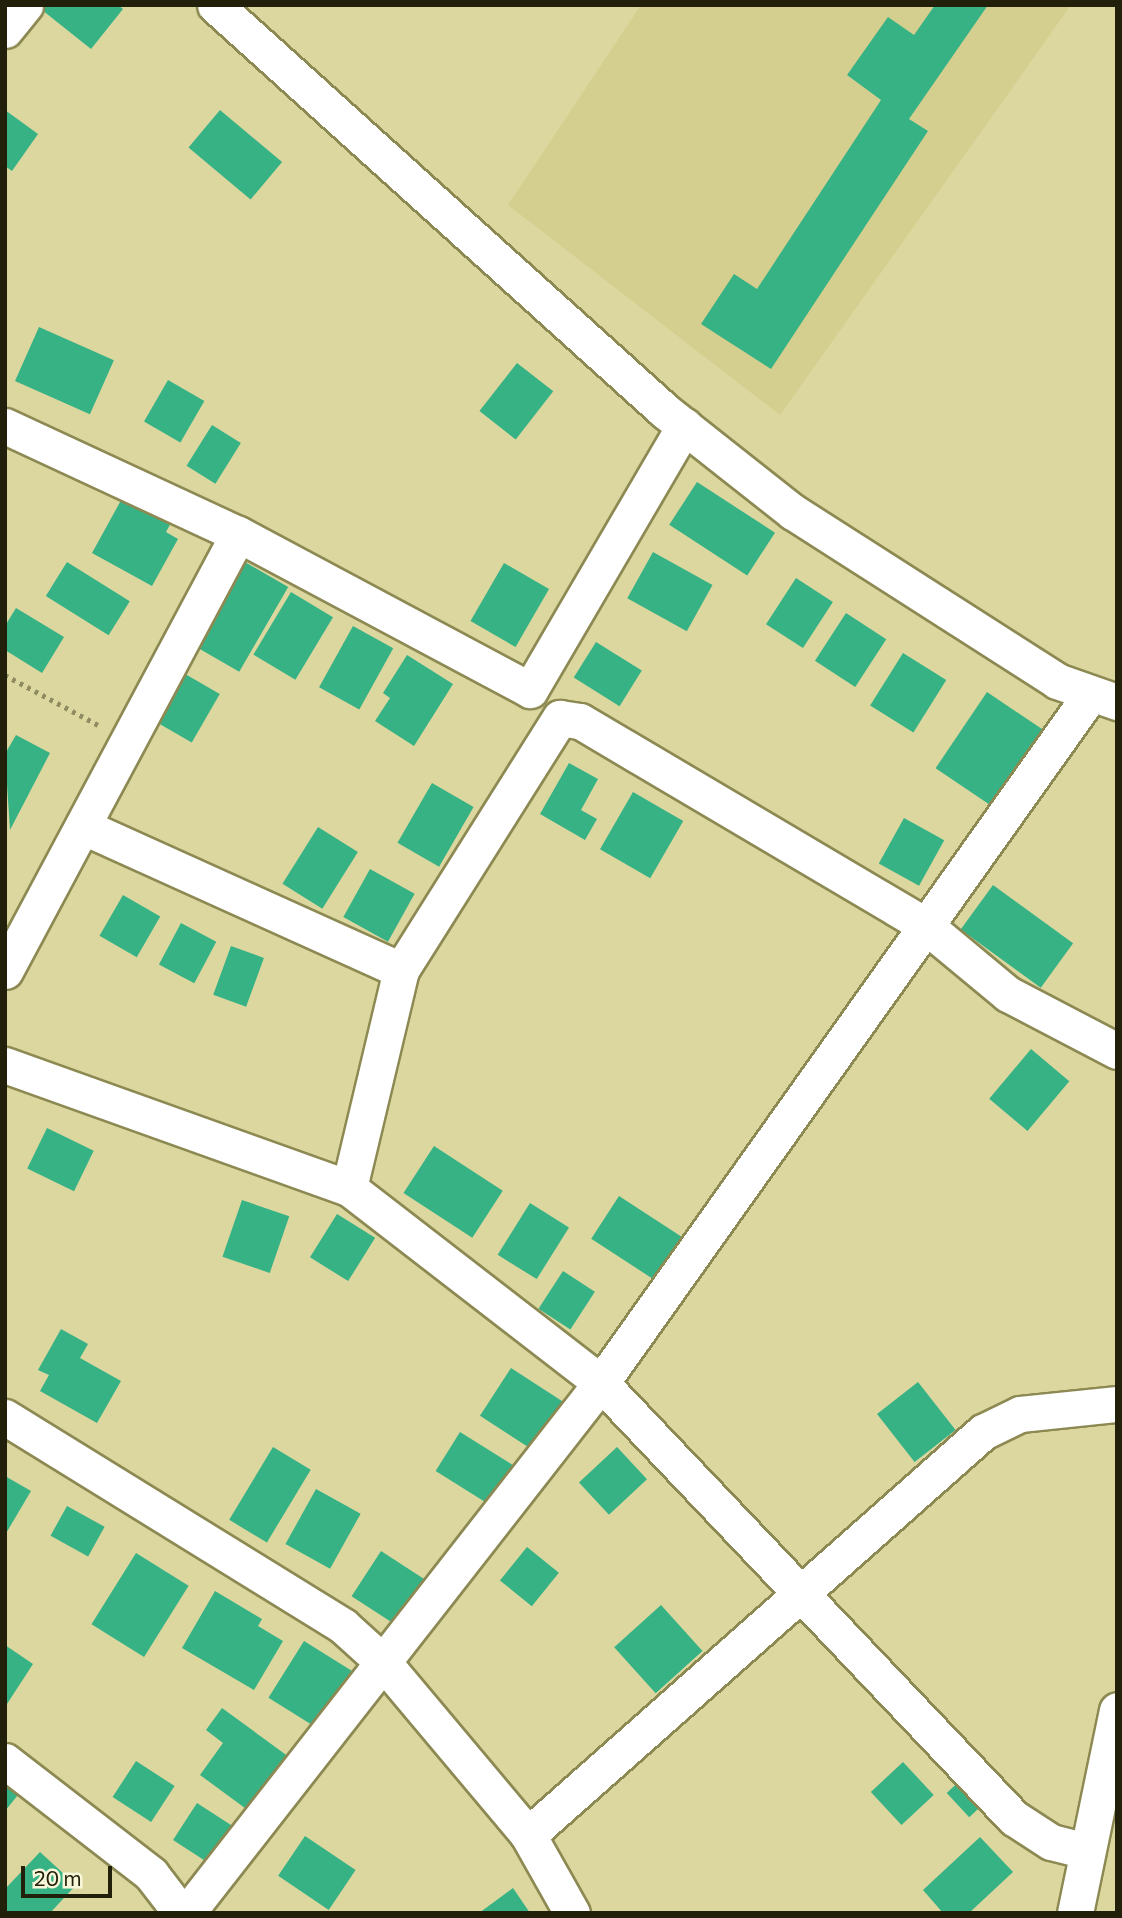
<!DOCTYPE html>
<style>
body{margin:0}
#map{position:relative;width:1122px;height:1918px;overflow:hidden;background:#dbd79f;font-family:Commissioner,sans-serif}
div>[style]{position:absolute}
[style*='--x']{left:calc(var(--x)*1px);top:calc(var(--y)*1px);width:calc(var(--w)*1px);rotate:calc(var(--a)*1deg)}
.built>*{inset:0;background:#d4cf8f}
.building>*{inset:0;background:#36b285;transform-origin:0 0}
.path>*{height:4.5px;margin-top:-2.25px;transform-origin:0;background:repeating-linear-gradient(90deg,#8f8c62 0 3.5px,transparent 0 8.5px)}
.roads{filter:drop-shadow(2px 0 #8d8953) drop-shadow(-2px 0 #8d8953) drop-shadow(0 2px #8d8953) drop-shadow(0 -2px #8d8953)}
.minor>*{height:35px;margin:-17.5px;padding:0 17.5px;transform-origin:17.5px;border-radius:17.5px;background:#fff}
span{translate:-50% -50%;white-space:nowrap;text-align:center;line-height:1.15;-webkit-text-stroke:6px #f8f7da;paint-order:stroke}
.frame{position:absolute;inset:0;border:7px solid #22200a;pointer-events:none}
.scale{position:absolute;left:21px;top:1866px;width:91px;height:32px;box-sizing:border-box;border:4px solid #22200a;border-top:0;padding-left:9px;font-size:21px;line-height:24px;white-space:nowrap;color:#22200a;-webkit-text-stroke:5px #f8f7da;paint-order:stroke}
</style>
<div id="map">
<div class="built">
<div style="clip-path:polygon(641px 5px,1071px 5px,780px 415px,508px 205px)"></div>
</div>
<div class="building">
<div style="clip-path:polygon(46px 5px,118px 5px,123px 9px,91px 49px,42px 10px)"></div>
<div style="clip-path:polygon(935px 5px,988px 5px,909px 119px,928px 131px,771px 369px,701px 324px,734px 274px,757px 289px,881px 100px,847px 75px,888px 17px,914px 35px)"></div>
<div style="clip-path:polygon(5px 110px,38px 134px,12px 171px,5px 166px)"></div>
<div style="left:220px;top:110px;width:81px;height:49px;rotate:40deg"></div>
<div style="left:39px;top:327px;width:82px;height:59px;rotate:24deg"></div>
<div style="left:517px;top:363px;width:46px;height:61px;rotate:38deg"></div>
<div style="left:168px;top:380px;width:42px;height:48px;rotate:30deg"></div>
<div style="left:212px;top:425px;width:34px;height:48px;rotate:32deg"></div>
<div style="left:697px;top:482px;width:93px;height:51px;rotate:33deg"></div>
<div style="clip-path:polygon(125px 493px,173px 519px,166px 532px,178px 539px,152px 586px,92px 553px)"></div>
<div style="left:653px;top:552px;width:68px;height:53px;rotate:29deg"></div>
<div style="left:238px;top:558px;width:58px;height:98px;rotate:30deg"></div>
<div style="left:67px;top:562px;width:74px;height:40px;rotate:32deg"></div>
<div style="left:504px;top:563px;width:52px;height:67px;rotate:30deg"></div>
<div style="left:796px;top:578px;width:44px;height:55px;rotate:33deg"></div>
<div style="left:291px;top:592px;width:49px;height:73px;rotate:31deg"></div>
<div style="clip-path:polygon(16px 608px,64px 637px,42px 673px,5px 650px,5px 626px)"></div>
<div style="left:846px;top:613px;width:48px;height:57px;rotate:33deg"></div>
<div style="left:353px;top:626px;width:46px;height:70px;rotate:29deg"></div>
<div style="left:596px;top:642px;width:54px;height:42px;rotate:32deg"></div>
<div style="left:903px;top:653px;width:51px;height:62px;rotate:32deg"></div>
<div style="clip-path:polygon(407px 655px,453px 684px,414px 746px,375px 721px,390px 698px,383px 693px)"></div>
<div style="left:173px;top:667px;width:54px;height:56px;rotate:30deg"></div>
<div style="left:987px;top:692px;width:69px;height:92px;rotate:34deg"></div>
<div style="clip-path:polygon(16px 735px,50px 753px,10px 830px,5px 754px)"></div>
<div style="clip-path:polygon(569px 763px,598px 779px,581px 810px,597px 819px,585px 840px,540px 814px)"></div>
<div style="left:432px;top:783px;width:48px;height:69px;rotate:30deg"></div>
<div style="left:633px;top:792px;width:58px;height:66px;rotate:30deg"></div>
<div style="left:904px;top:818px;width:46px;height:52px;rotate:29deg"></div>
<div style="left:318px;top:827px;width:47px;height:67px;rotate:32deg"></div>
<div style="left:370px;top:869px;width:51px;height:55px;rotate:29deg"></div>
<div style="left:993px;top:885px;width:99px;height:55px;rotate:36deg"></div>
<div style="left:123px;top:895px;width:43px;height:47px;rotate:30deg"></div>
<div style="left:181px;top:923px;width:40px;height:47px;rotate:28deg"></div>
<div style="left:231px;top:946px;width:35px;height:52px;rotate:20deg"></div>
<div style="left:1031px;top:1049px;width:50px;height:65px;rotate:40deg"></div>
<div style="left:47px;top:1128px;width:52px;height:45px;rotate:26deg"></div>
<div style="left:434px;top:1146px;width:82px;height:56px;rotate:33deg"></div>
<div style="left:619px;top:1196px;width:76px;height:51px;rotate:33deg"></div>
<div style="left:242px;top:1200px;width:50px;height:60px;rotate:19deg"></div>
<div style="left:530px;top:1203px;width:46px;height:61px;rotate:32deg"></div>
<div style="left:337px;top:1214px;width:45px;height:51px;rotate:32deg"></div>
<div style="left:563px;top:1271px;width:38px;height:45px;rotate:33deg"></div>
<div style="clip-path:polygon(61px 1329px,88px 1344px,80px 1358px,121px 1381px,97px 1423px,40px 1391px,49px 1375px,38px 1370px)"></div>
<div style="left:511px;top:1368px;width:63px;height:57px;rotate:33deg"></div>
<div style="left:918px;top:1382px;width:61px;height:52px;rotate:52deg"></div>
<div style="left:460px;top:1432px;width:66px;height:46px;rotate:32deg"></div>
<div style="left:273px;top:1447px;width:44px;height:85px;rotate:31deg"></div>
<div style="left:617px;top:1447px;width:44px;height:52px;rotate:47deg"></div>
<div style="clip-path:polygon(5px 1476px,31px 1491px,5px 1535px)"></div>
<div style="left:316px;top:1489px;width:51px;height:63px;rotate:29deg"></div>
<div style="left:67px;top:1506px;width:43px;height:34px;rotate:29deg"></div>
<div style="left:527px;top:1547px;width:41px;height:43px;rotate:39deg"></div>
<div style="left:381px;top:1551px;width:56px;height:54px;rotate:33deg"></div>
<div style="left:136px;top:1553px;width:62px;height:84px;rotate:32deg"></div>
<div style="clip-path:polygon(215px 1591px,262px 1619px,258px 1626px,283px 1641px,254px 1690px,182px 1648px)"></div>
<div style="left:661px;top:1605px;width:62px;height:63px;rotate:48deg"></div>
<div style="left:304px;top:1641px;width:60px;height:67px;rotate:32deg"></div>
<div style="clip-path:polygon(5px 1645px,33px 1664px,5px 1707px)"></div>
<div style="clip-path:polygon(222px 1708px,289px 1757px,249px 1811px,200px 1775px,223px 1743px,206px 1730px)"></div>
<div style="left:136px;top:1761px;width:46px;height:43px;rotate:33deg"></div>
<div style="left:903px;top:1762px;width:45px;height:44px;rotate:47deg"></div>
<div style="left:965px;top:1776px;width:33px;height:25px;rotate:47deg"></div>
<div style="clip-path:polygon(5px 1785px,18px 1795px,5px 1811px)"></div>
<div style="left:197px;top:1803px;width:46px;height:44px;rotate:33deg"></div>
<div style="left:305px;top:1836px;width:61px;height:48px;rotate:34deg"></div>
<div style="clip-path:polygon(980px 1837px,1013px 1872px,969px 1913px,943px 1913px,923px 1890px)"></div>
<div style="clip-path:polygon(40px 1852px,76px 1885px,50px 1913px,5px 1913px,5px 1889px)"></div>
<div style="clip-path:polygon(513px 1888px,530px 1913px,479px 1913px)"></div>
</div>
<div class="path">
<div style="--x:5;--y:675;--w:108;--a:28.2"></div>
</div>
<div class="roads">
<div class="minor">
<div style="--x:215;--y:5;--w:606;--a:42.06"></div>
<div style="--x:665;--y:411;--w:163;--a:38.3"></div>
<div style="--x:793;--y:512;--w:313;--a:32.6"></div>
<div style="--x:1057;--y:681;--w:64;--a:19.3"></div>
<div style="--x:5;--y:30;--w:32;--a:-51"></div>
<div style="--x:5;--y:426;--w:257;--a:24.9"></div>
<div style="--x:238;--y:534;--w:331;--a:28.1"></div>
<div style="--x:530;--y:690;--w:306;--a:-59.7"></div>
<div style="--x:84;--y:827;--w:348;--a:24.3"></div>
<div style="--x:5;--y:971;--w:495;--a:-61.9"></div>
<div style="--x:5;--y:1065;--w:365;--a:19.7"></div>
<div style="--x:349;--y:1188;--w:319;--a:37.7"></div>
<div style="--x:601;--y:1383;--w:600;--a:46.49"></div>
<div style="--x:1014;--y:1818;--w:44;--a:33"></div>
<div style="--x:1051;--y:1842;--w:37;--a:14"></div>
<div style="--x:349;--y:1188;--w:224;--a:-76.6"></div>
<div style="--x:401;--y:970;--w:298;--a:-57.8"></div>
<div style="--x:560;--y:718;--w:20;--a:9"></div>
<div style="--x:580;--y:721;--w:402;--a:30.6"></div>
<div style="--x:926;--y:926;--w:107;--a:39.7"></div>
<div style="--x:1008;--y:994;--w:123;--a:27.6"></div>
<div style="--x:5;--y:1417;--w:397;--a:31.7"></div>
<div style="--x:343;--y:1626;--w:54;--a:42"></div>
<div style="--x:383;--y:1662;--w:226;--a:50"></div>
<div style="--x:5;--y:1761;--w:185;--a:37.7"></div>
<div style="--x:151;--y:1874;--w:49;--a:52.4"></div>
<div style="--x:187;--y:1913;--w:673;--a:-52.01"></div>
<div style="--x:601;--y:1383;--w:844;--a:-54.6"></div>
<div style="--x:572;--y:1913;--w:90;--a:-119.4"></div>
<div style="--x:528;--y:1835;--w:608;--a:-41.53"></div>
<div style="--x:983;--y:1432;--w:41;--a:-25.9"></div>
<div style="--x:1020;--y:1414;--w:98;--a:-5.9"></div>
<div style="--x:1075;--y:1913;--w:207;--a:-78.3"></div>
</div>
</div>
<div class="frame"></div>
<div class="scale">20 m</div>
</div>
